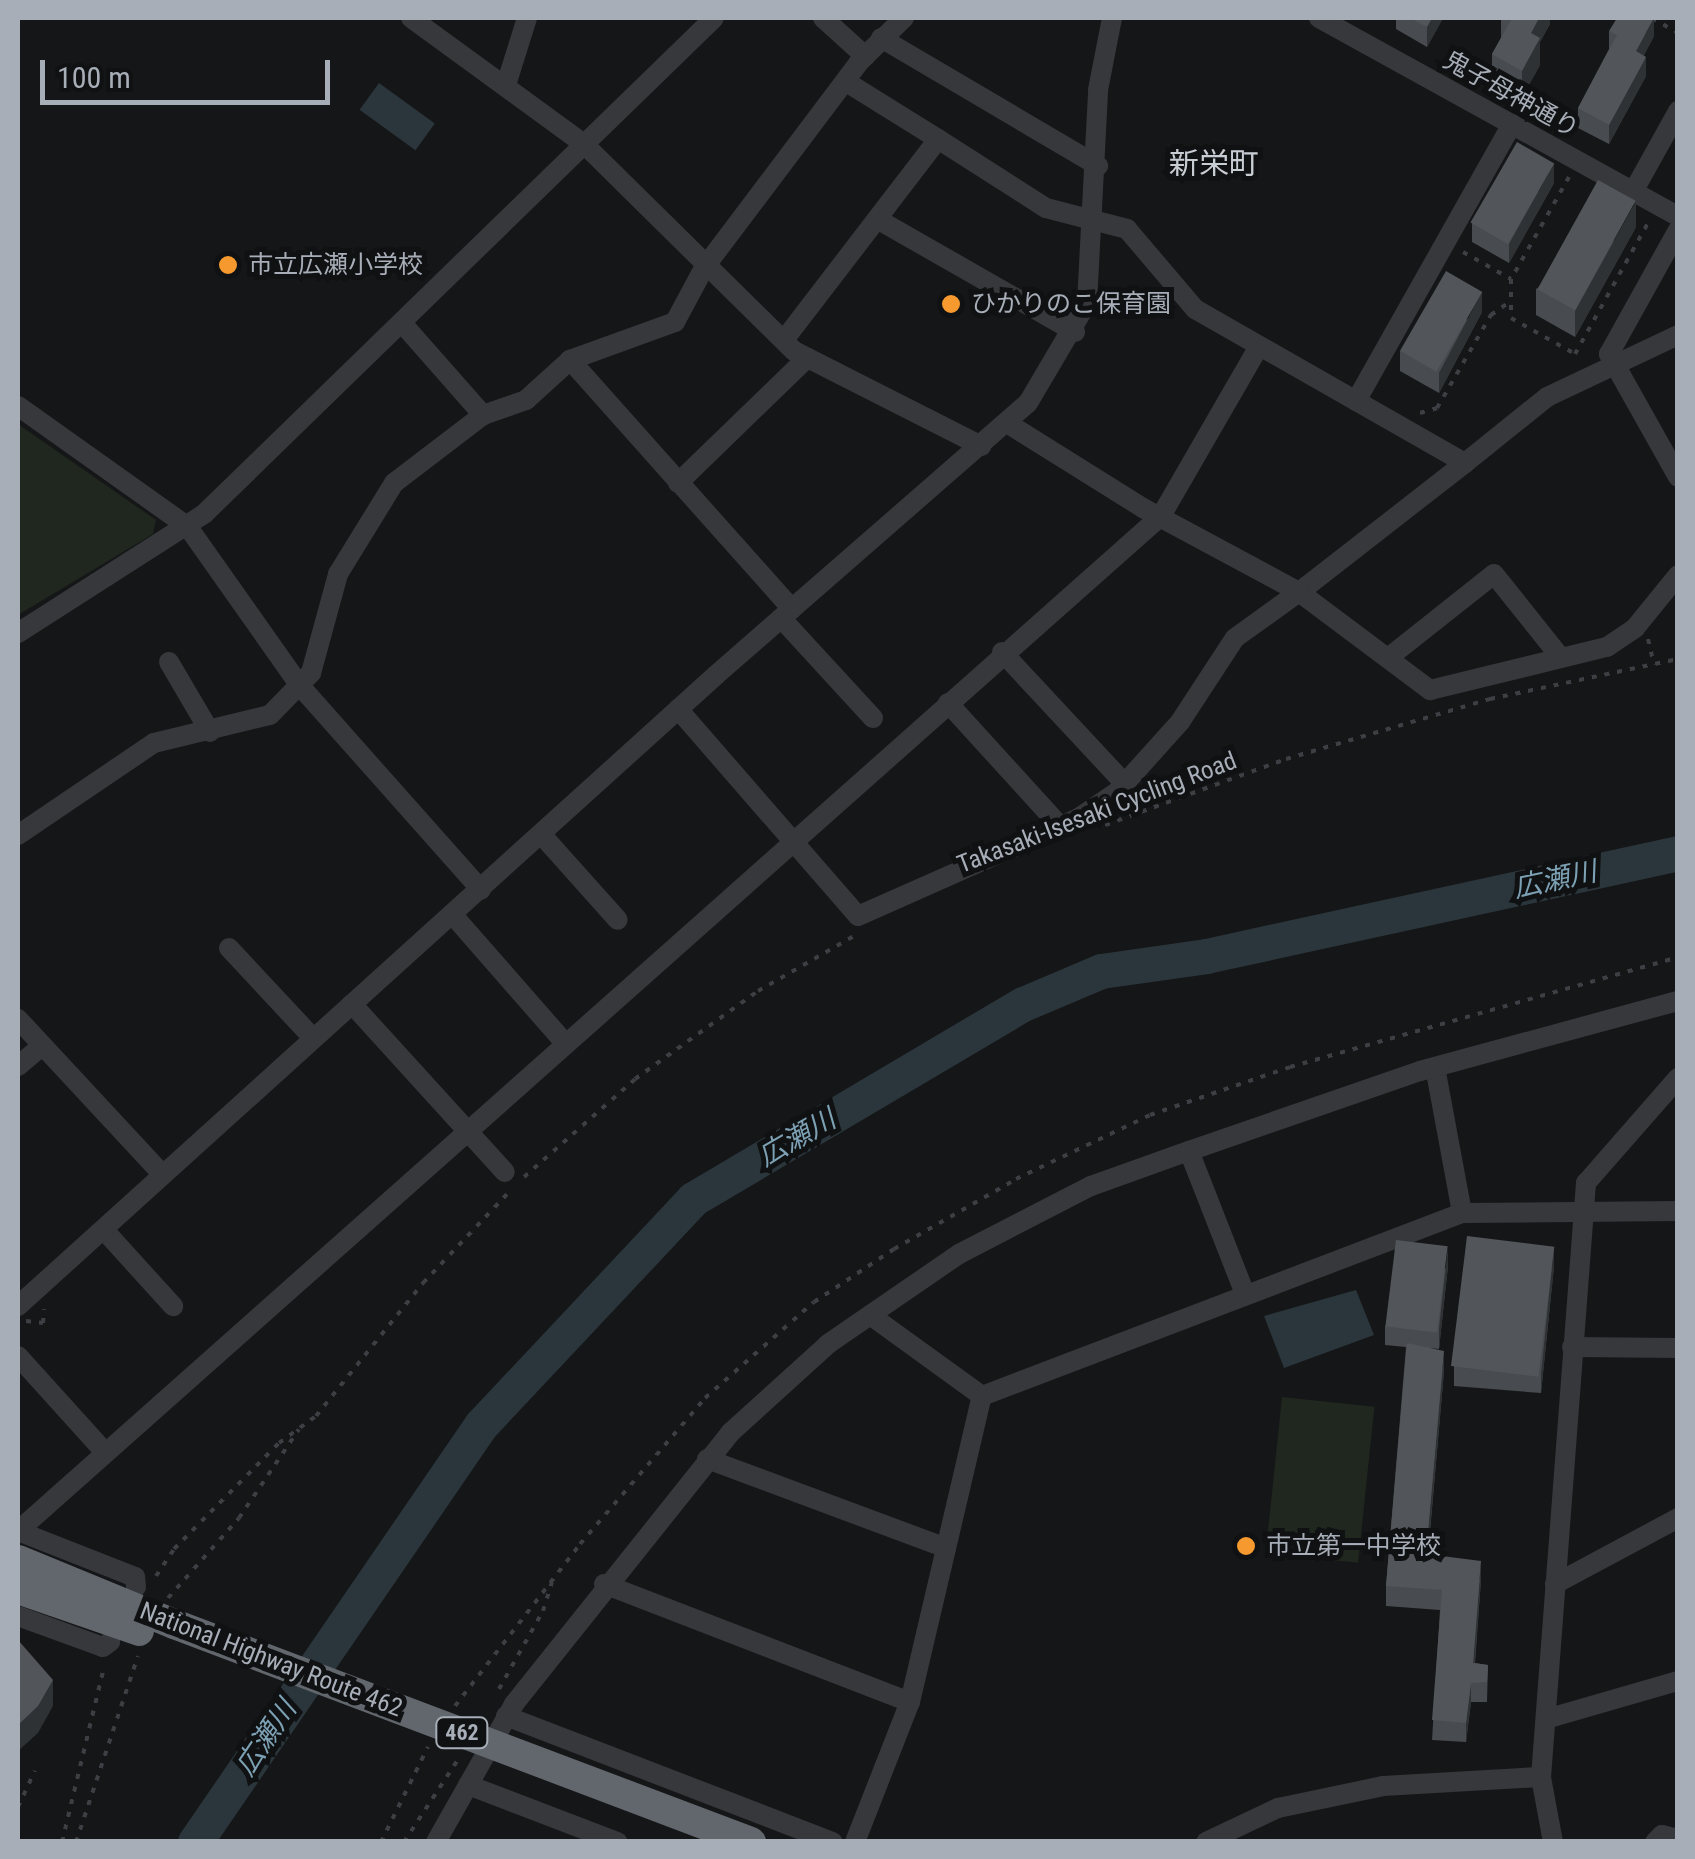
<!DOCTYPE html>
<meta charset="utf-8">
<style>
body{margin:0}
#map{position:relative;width:1695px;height:1859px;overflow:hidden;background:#151617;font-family:"Roboto Condensed","Noto Sans JP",sans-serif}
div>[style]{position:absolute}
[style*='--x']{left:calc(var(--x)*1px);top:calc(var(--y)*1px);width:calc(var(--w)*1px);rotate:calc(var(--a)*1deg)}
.green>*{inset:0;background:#1f271f;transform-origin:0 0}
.water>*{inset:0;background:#2b363c;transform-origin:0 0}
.river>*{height:35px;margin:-17.5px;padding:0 17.5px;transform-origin:17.5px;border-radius:17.5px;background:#2b363c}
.path>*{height:4px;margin-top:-2px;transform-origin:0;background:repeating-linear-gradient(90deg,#3c3f43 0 5px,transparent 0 13px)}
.minor>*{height:20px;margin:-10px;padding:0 10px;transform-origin:10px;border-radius:10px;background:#36383c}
.highway>*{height:30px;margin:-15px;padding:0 15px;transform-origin:15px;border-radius:15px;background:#62676e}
.highway-bridge>*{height:30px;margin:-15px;padding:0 15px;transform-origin:15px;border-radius:15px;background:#62676e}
.wall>*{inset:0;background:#484b4f}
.shaded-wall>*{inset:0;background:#2f3234}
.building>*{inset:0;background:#52565a;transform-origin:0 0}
.dots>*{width:28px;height:28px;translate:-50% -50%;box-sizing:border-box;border:5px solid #101112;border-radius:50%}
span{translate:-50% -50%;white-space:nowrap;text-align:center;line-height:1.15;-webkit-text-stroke:10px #101112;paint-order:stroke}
.shield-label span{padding:2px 8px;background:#101112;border:2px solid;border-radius:8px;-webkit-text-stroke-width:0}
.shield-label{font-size:22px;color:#a7aeb8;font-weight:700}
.street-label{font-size:25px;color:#a7aeb8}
.poi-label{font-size:25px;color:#a7aeb8}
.left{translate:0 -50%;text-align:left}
.water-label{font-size:28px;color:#7da1b4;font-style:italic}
.quarter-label{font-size:30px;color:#c8cdd4}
.frame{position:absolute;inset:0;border:20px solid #a7aeb8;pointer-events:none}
.scale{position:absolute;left:40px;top:60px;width:290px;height:45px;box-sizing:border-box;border:5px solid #a7aeb8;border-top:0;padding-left:12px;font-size:30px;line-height:35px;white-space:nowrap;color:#a7aeb8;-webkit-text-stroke:8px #101112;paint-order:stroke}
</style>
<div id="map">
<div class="green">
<div style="clip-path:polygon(18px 424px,156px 520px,153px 534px,18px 615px)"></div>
<div style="left:1282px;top:1397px;width:93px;height:157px;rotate:6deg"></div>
</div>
<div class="water">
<div style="left:379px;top:83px;width:69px;height:33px;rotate:36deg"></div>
<div style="clip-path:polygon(1356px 1290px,1374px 1335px,1284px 1368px,1264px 1316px)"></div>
</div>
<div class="river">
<div style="--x:195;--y:1842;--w:506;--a:-55.56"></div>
<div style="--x:481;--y:1425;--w:310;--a:-46.8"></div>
<div style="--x:693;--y:1199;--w:383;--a:-30.6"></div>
<div style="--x:1023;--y:1004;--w:85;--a:-22.9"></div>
<div style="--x:1101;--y:971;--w:106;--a:-8.1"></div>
<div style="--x:1206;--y:956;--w:483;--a:-12.3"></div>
</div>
<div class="path">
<div style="--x:1652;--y:18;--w:30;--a:30"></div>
<div style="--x:1569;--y:177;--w:117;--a:119.6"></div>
<div style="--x:1511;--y:279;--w:39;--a:90"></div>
<div style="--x:1511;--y:318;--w:73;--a:29.4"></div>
<div style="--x:1575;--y:354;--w:150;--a:-60.9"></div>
<div style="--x:1463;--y:252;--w:55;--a:29.4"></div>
<div style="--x:1420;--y:413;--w:18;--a:-16"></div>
<div style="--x:1437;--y:408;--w:108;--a:-59.9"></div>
<div style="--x:1491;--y:315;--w:24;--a:-35"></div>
<div style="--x:1648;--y:639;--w:26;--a:77"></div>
<div style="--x:1105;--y:825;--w:193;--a:-20"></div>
<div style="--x:1286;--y:759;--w:213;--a:-16.4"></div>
<div style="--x:1490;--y:699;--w:192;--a:-12"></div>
<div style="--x:524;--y:1177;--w:148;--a:-41.4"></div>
<div style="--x:635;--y:1079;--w:151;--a:-35.6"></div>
<div style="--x:758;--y:991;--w:111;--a:-29.8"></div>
<div style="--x:26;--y:1321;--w:17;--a:7"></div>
<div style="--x:43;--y:1323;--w:14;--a:-86"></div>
<div style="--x:156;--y:1576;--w:32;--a:-56"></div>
<div style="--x:174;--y:1549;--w:149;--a:-45.3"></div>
<div style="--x:279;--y:1443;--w:46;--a:-36.1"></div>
<div style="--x:316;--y:1416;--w:171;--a:-51.2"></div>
<div style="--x:423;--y:1283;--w:127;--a:-46.6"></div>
<div style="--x:168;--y:1598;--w:107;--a:-48.4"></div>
<div style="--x:239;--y:1518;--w:107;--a:-56"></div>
<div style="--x:499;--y:1689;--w:90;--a:-60.6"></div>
<div style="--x:543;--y:1611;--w:30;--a:-73"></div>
<div style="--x:455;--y:1706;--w:205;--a:-52.3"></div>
<div style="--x:580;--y:1544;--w:192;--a:-49.4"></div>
<div style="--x:705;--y:1398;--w:145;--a:-41.4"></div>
<div style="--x:814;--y:1302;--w:96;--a:-33.5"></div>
<div style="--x:894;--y:1249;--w:141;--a:-29.8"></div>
<div style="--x:1016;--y:1179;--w:148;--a:-25.5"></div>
<div style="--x:1150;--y:1115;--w:148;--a:-18.9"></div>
<div style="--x:1290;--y:1067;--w:403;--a:-15.8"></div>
<div style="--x:18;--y:1807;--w:40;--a:-65"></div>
<div style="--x:62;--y:1842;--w:180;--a:-76.5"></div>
<div style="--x:76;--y:1842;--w:196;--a:-71.6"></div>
<div style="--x:381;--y:1842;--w:106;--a:-63.7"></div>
<div style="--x:404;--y:1842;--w:100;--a:-56.8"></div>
</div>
<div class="minor">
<div style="--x:411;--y:18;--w:215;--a:36.1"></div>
<div style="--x:585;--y:145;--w:293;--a:44.6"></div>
<div style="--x:794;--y:351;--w:210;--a:26.9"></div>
<div style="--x:823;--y:18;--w:57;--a:42.1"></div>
<div style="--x:1319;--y:18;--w:410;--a:28.9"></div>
<div style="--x:881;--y:38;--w:252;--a:30.5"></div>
<div style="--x:848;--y:83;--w:106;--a:31.9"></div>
<div style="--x:506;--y:85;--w:70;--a:-72.6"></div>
<div style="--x:1633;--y:192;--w:93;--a:-60.9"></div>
<div style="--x:877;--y:219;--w:228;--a:29.7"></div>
<div style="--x:1678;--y:230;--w:142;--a:119.1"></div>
<div style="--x:1609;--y:354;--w:141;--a:60.7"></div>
<div style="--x:402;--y:323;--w:123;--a:48.6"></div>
<div style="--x:784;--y:340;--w:253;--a:-52.5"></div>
<div style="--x:938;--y:139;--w:128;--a:32.6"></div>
<div style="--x:1046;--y:208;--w:84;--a:14.5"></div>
<div style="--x:1127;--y:229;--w:105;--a:49.6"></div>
<div style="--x:1195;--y:309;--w:311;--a:29.7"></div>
<div style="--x:1465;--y:463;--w:105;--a:-38.8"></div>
<div style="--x:1547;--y:397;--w:145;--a:-25.3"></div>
<div style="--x:1356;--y:401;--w:318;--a:-60.6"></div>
<div style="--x:18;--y:406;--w:209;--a:35.4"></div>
<div style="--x:188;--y:527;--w:196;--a:54.8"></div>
<div style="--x:301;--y:687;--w:271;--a:48.4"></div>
<div style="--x:1465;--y:463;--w:210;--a:142.1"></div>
<div style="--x:1299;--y:592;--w:164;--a:36.8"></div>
<div style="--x:1430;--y:690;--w:182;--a:-13.7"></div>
<div style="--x:1607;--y:647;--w:34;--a:-34"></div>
<div style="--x:1635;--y:628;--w:68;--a:-50.9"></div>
<div style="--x:678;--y:483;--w:180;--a:-44.1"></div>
<div style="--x:792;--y:609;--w:334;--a:-131.7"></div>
<div style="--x:570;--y:360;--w:112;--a:-19.9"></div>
<div style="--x:675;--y:322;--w:61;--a:-61.8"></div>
<div style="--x:704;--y:268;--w:258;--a:-53"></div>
<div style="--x:859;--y:62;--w:63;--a:-44.4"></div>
<div style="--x:781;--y:618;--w:136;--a:47.4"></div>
<div style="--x:18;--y:633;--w:221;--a:-32.6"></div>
<div style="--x:204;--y:514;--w:711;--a:-44.2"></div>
<div style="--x:1002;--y:652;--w:180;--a:47"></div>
<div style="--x:1388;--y:658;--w:135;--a:-38.4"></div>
<div style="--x:1494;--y:574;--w:107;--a:51.4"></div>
<div style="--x:169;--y:662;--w:81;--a:59.6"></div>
<div style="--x:948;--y:703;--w:165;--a:47.7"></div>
<div style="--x:678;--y:709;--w:274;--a:49"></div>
<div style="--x:858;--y:916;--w:240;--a:-23.9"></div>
<div style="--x:1077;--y:819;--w:48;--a:-34"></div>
<div style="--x:1117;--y:792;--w:94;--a:-48"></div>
<div style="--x:1180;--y:722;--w:100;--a:-56.8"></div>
<div style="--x:1235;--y:638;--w:79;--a:-35.7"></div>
<div style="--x:1299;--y:592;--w:177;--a:-151.7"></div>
<div style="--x:1143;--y:508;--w:160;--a:-148"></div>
<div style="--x:541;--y:834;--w:115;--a:48.2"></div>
<div style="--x:18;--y:835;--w:164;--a:-34.1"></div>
<div style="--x:154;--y:743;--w:119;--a:-13.6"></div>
<div style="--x:270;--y:715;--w:59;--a:-45.7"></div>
<div style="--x:311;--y:673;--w:103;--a:-74.7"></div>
<div style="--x:338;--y:574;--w:107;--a:-58.4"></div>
<div style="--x:394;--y:483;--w:112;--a:-37.4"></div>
<div style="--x:483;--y:415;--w:46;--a:-19.2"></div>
<div style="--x:526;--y:400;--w:59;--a:-42.3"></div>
<div style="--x:452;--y:914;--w:170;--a:48.8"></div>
<div style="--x:229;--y:948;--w:123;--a:47"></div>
<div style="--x:352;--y:1004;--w:227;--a:47.7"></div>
<div style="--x:18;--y:1019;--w:212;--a:47.1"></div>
<div style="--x:18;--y:1066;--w:31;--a:-40"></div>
<div style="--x:1435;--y:1067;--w:148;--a:79.5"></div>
<div style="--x:1189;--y:1151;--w:154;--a:68.6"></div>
<div style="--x:104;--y:1230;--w:103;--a:47.8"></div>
<div style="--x:18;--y:1306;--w:941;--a:-42.11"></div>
<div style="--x:716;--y:675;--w:414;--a:-41.1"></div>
<div style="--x:1028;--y:403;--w:116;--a:-59.5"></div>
<div style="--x:1087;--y:303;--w:213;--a:-87"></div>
<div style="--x:1098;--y:90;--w:73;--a:-79"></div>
<div style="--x:870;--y:1315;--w:138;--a:35.9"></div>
<div style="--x:1572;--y:1347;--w:106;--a:0.5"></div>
<div style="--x:18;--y:1356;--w:127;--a:47.9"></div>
<div style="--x:982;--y:1396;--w:514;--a:-20.87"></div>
<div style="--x:1462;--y:1213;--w:216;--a:-0.5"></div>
<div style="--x:707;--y:1459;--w:255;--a:20.4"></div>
<div style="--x:18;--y:1531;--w:1529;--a:-41.61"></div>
<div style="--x:1161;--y:516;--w:194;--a:-60"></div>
<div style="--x:18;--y:1531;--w:126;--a:21.5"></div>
<div style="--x:135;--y:1577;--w:10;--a:84"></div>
<div style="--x:604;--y:1584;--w:328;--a:21.1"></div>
<div style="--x:1555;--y:1584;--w:140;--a:-28.2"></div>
<div style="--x:18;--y:1616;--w:90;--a:20"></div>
<div style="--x:103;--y:1647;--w:9;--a:-36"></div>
<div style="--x:506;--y:1716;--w:350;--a:21.1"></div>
<div style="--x:1546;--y:1719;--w:137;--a:-16.1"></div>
<div style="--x:468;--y:1785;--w:160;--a:20.9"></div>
<div style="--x:436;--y:1842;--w:159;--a:-60.5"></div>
<div style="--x:514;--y:1704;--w:347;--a:-51.4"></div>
<div style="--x:730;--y:1433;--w:132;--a:-42.2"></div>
<div style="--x:828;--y:1344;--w:159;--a:-34.5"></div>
<div style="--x:959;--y:1254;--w:148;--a:-27.3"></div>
<div style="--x:1091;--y:1186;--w:104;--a:-19.7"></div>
<div style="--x:1189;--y:1151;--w:244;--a:-19.1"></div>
<div style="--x:1420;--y:1071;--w:267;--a:-15.2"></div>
<div style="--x:855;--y:1842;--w:150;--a:-68.6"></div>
<div style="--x:910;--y:1702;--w:314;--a:-76.8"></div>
<div style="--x:1206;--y:1842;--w:80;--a:-25.3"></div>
<div style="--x:1278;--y:1808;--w:107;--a:-11.8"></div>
<div style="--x:1383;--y:1786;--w:158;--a:-3.3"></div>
<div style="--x:1553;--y:1842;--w:66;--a:-100.5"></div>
<div style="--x:1541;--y:1777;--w:596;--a:-85.67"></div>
<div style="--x:1586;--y:1183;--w:140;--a:-48.8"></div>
<div style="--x:1655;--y:1842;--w:10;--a:-45"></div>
<div style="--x:1662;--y:1835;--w:16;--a:14"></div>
</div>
<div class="highway">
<div style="--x:18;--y:1560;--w:169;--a:22.3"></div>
<div style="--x:18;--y:1589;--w:128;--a:19.1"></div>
</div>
<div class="highway-bridge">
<div style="--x:174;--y:1624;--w:617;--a:20.7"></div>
</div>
<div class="wall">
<div style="clip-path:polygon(1396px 18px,1443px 18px,1427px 47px,1396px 29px)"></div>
<div style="clip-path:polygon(1501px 18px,1550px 18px,1550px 24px,1540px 42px,1540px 65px,1522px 97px,1492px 80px,1492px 54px,1501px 38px)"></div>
<div style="clip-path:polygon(1609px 31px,1654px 36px,1644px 55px,1646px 76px,1609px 144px,1578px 128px,1578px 108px,1609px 49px)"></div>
<div style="clip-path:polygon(1554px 183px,1509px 263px,1472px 242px,1472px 223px)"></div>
<div style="clip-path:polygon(1636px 227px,1575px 337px,1536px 315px,1536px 289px)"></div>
<div style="clip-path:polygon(1482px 312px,1439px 393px,1400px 371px,1400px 351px)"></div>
<div style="clip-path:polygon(1448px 1266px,1439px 1349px,1430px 1348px,1444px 1371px,1428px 1555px,1481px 1580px,1475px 1663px,1488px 1665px,1487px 1702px,1471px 1702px,1466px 1742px,1432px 1740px,1440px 1610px,1386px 1606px,1386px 1586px,1406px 1347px,1385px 1345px,1385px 1326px)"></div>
<div style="clip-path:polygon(1554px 1266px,1541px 1393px,1454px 1386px,1454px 1366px)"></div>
</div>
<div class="shaded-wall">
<div style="clip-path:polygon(1432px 18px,1443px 18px,1427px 47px,1427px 27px)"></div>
<div style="clip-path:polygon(1539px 18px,1550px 18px,1550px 24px,1540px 42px,1540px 65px,1522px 97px,1522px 71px,1531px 33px)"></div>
<div style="clip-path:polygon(1654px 18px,1654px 36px,1636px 71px,1636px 51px)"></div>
<div style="clip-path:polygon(1646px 57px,1646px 76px,1609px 144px,1609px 125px)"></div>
<div style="clip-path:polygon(1554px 163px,1554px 183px,1509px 263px,1509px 244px)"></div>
<div style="clip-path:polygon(1636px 201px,1636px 227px,1575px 337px,1575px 311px)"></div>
<div style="clip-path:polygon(1482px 292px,1482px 312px,1439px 393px,1439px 373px)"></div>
<div style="clip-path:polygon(1448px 1246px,1448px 1266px,1439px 1349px,1439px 1329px)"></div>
<div style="clip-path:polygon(1554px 1246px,1554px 1266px,1541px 1393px,1541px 1374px)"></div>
<div style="clip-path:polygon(1444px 1351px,1444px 1371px,1426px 1574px,1426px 1554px)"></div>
<div style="clip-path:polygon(1481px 1561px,1481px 1580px,1473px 1683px,1473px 1663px)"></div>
<div style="clip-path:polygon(53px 1680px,53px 1706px,38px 1733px,18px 1751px,18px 1725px)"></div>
<div style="clip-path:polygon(1471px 1683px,1471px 1702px,1466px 1742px,1466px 1723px)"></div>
</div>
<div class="building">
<div style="clip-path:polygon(1410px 18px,1432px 18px,1427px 27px)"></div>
<div style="clip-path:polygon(1511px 18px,1539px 18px,1531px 33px,1540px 38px,1522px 71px,1492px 54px,1512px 18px)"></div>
<div style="clip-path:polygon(1617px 18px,1654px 18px,1636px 51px,1646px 57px,1609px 125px,1578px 108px,1617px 35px,1609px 31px)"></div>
<div style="left:1517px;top:142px;width:43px;height:93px;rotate:30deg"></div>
<div style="left:1598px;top:180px;width:43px;height:125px;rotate:29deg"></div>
<div style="left:1446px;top:271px;width:42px;height:92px;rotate:30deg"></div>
<div style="left:1467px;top:1236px;width:88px;height:131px;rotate:7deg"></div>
<div style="left:1396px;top:1240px;width:52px;height:87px;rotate:7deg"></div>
<div style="clip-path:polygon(1407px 1343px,1444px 1351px,1426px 1554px,1481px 1561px,1473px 1663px,1488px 1665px,1487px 1682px,1471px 1683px,1466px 1723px,1432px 1720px,1442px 1590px,1386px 1586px)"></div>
<div style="clip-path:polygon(18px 1640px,53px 1680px,38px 1706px,18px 1725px)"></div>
</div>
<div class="dots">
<div style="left:228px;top:265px;background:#f69a2f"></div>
<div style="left:951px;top:304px;background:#f69a2f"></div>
<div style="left:1246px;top:1546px;background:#f69a2f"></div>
</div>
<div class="shield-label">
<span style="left:462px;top:1733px">462</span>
</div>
<div class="street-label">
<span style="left:1511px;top:95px;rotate:29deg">鬼子母神通り</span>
<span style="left:1097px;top:813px;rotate:-21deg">Takasaki-Isesaki Cycling Road</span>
<span style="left:271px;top:1660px;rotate:21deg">National Highway Route 462</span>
</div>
<div class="poi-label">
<span class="left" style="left:248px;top:265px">市立広瀬小学校</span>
<span class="left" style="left:971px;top:304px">ひかりのこ保育園</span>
<span class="left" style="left:1266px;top:1546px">市立第一中学校</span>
</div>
<div class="water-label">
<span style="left:1555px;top:880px;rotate:-12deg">広瀬川</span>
<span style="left:797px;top:1138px;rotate:-30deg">広瀬川</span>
<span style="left:266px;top:1738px;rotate:-56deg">広瀬川</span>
</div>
<div class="quarter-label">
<span style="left:1214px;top:164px">新栄町</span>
</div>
<div class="frame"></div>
<div class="scale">100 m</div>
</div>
